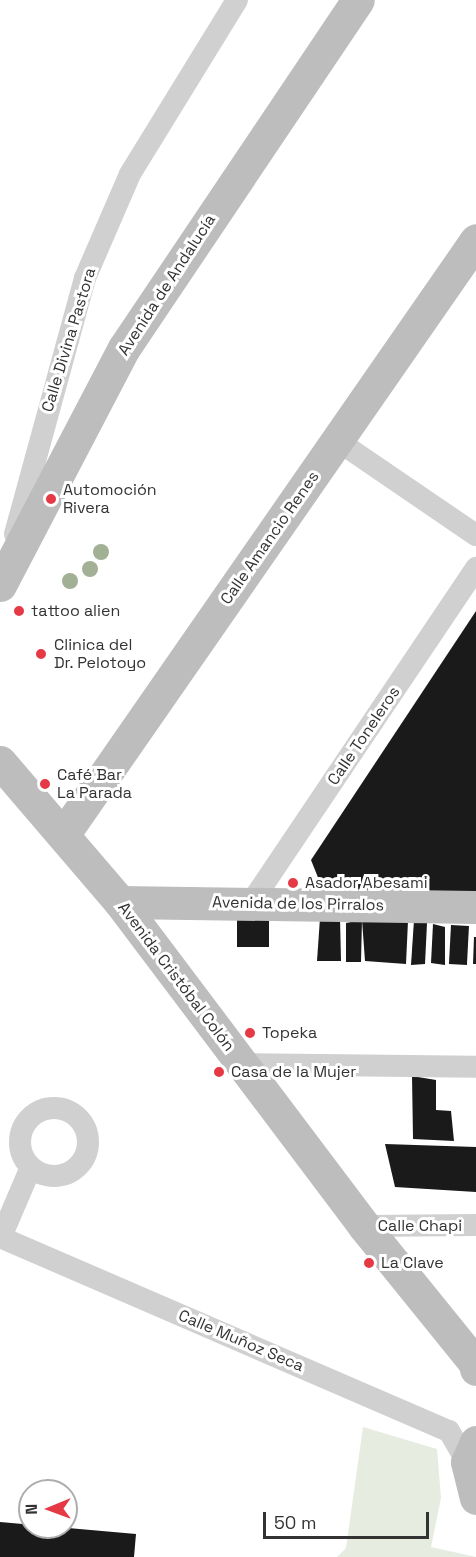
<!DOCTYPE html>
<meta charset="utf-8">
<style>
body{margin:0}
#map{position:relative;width:476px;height:1557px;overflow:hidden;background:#fff;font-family:"Space Grotesk",sans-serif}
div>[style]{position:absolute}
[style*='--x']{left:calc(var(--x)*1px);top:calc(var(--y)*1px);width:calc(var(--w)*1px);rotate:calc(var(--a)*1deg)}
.green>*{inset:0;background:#e6ecdf}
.building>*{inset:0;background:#1a1a1a;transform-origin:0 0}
.street>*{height:22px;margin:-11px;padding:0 11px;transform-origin:11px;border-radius:11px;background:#d0d0d0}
.street>.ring{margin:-11px;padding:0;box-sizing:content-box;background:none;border:22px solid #d0d0d0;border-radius:50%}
.secondary>*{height:33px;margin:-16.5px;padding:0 16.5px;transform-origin:16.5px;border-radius:16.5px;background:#bdbdbd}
.trees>*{width:16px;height:16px;margin:-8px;border-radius:50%;background:#a2b095}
.dots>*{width:16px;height:16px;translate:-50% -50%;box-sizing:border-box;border:3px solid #fff;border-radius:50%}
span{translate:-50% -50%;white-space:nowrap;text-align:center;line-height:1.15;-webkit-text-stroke:6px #fff;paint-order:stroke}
.street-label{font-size:16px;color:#333}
.poi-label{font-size:16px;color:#333}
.left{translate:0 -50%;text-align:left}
.north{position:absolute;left:18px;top:1479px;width:60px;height:60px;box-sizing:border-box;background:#fff;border:2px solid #adadad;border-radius:50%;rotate:269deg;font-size:16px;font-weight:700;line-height:24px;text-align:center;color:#333}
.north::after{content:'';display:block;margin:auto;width:21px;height:27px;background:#e63946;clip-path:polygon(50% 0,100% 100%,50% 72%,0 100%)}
.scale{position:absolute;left:263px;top:1512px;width:166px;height:27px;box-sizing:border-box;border:3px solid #333;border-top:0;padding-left:8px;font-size:18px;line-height:21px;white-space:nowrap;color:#333;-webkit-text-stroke:4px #fff;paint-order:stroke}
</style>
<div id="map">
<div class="green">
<div style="clip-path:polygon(363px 1427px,437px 1449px,441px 1498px,431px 1547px,476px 1557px,337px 1557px,346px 1548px)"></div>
</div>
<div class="building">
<div style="clip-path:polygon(476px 611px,476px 894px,323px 890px,311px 860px)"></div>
<div style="clip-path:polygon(320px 918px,340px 918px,341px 961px,317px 961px)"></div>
<div style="left:237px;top:919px;width:32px;height:28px"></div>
<div style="clip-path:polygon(362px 920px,361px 962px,346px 962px,346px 923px,362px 920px,408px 921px,406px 964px,365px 961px)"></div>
<div style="clip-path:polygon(414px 920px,427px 923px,425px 964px,411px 965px)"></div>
<div style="clip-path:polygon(433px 924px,445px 927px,445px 965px,431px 963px)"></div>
<div style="left:451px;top:925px;width:18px;height:39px;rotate:3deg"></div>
<div style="clip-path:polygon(474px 937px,476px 937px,476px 964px,473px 964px)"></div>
<div style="clip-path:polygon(412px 1076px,436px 1080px,436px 1110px,451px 1111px,454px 1141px,413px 1139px)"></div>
<div style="clip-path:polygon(385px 1144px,476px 1147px,476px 1192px,395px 1187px)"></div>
<div style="clip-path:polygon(0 1522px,136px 1534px,134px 1557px,0 1557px)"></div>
</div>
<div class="street">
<div style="--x:338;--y:441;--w:167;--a:34.3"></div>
<div style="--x:15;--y:534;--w:265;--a:-74.7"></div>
<div style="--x:85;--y:278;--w:113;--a:-66.6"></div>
<div style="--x:130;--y:174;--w:204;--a:-58.4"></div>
<div style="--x:251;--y:903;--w:404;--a:-56.1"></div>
<div style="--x:242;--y:1064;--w:234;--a:0.7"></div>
<div class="ring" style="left:20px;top:1108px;width:46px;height:46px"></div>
<div style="--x:364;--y:1226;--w:112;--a:-0.5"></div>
<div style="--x:0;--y:1237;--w:489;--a:23.4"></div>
<div style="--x:449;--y:1431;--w:36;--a:60"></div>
<div style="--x:1;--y:1237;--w:76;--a:-66.8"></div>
</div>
<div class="secondary">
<div style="--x:0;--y:585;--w:267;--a:-62.4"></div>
<div style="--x:124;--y:348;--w:419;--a:-56.1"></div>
<div style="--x:0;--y:762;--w:184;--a:49.4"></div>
<div style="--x:120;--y:902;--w:406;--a:53"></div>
<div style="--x:364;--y:1226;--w:176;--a:51"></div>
<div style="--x:475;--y:1363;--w:6;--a:81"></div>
<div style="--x:63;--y:835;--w:724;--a:-55.23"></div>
<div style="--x:120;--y:902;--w:356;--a:0.8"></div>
<div style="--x:476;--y:1442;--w:22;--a:114"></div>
<div style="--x:467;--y:1462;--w:37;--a:76"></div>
</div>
<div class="trees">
<div style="left:101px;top:552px"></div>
<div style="left:90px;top:569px"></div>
<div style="left:70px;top:581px"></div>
</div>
<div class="dots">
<div style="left:51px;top:499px;background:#e63946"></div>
<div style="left:19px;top:611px;background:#e63946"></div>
<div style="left:41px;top:654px;background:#e63946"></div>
<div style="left:45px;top:784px;background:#e63946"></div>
<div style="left:293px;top:883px;background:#e63946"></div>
<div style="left:250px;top:1033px;background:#e63946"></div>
<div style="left:219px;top:1072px;background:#e63946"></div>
<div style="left:369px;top:1263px;background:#e63946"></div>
</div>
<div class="street-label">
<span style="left:167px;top:285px;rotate:-57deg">Avenida de Andalucía</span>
<span style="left:69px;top:340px;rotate:-73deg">Calle Divina Pastora</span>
<span style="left:270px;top:538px;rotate:-55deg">Calle Amancio Renes</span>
<span style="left:364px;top:736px;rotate:-56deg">Calle Toneleros</span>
<span style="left:298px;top:904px;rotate:1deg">Avenida de los Pirralos</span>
<span style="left:176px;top:977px;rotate:53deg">Avenida Cristóbal Colón</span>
<span style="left:420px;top:1226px">Calle Chapi</span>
<span style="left:241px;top:1341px;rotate:23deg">Calle Muñoz Seca</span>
</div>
<div class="poi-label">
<span class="left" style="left:63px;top:499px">Automoción<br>Rivera</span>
<span class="left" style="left:31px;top:611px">tattoo alien</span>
<span class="left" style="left:54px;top:654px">Clinica del<br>Dr. Pelotoyo</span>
<span class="left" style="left:57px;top:784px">Café Bar<br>La Parada</span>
<span class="left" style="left:305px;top:883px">Asador Abesami</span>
<span class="left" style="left:262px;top:1033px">Topeka</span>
<span class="left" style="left:231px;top:1072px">Casa de la Mujer</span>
<span class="left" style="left:381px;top:1263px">La Clave</span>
</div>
<div class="north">N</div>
<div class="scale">50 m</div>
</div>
